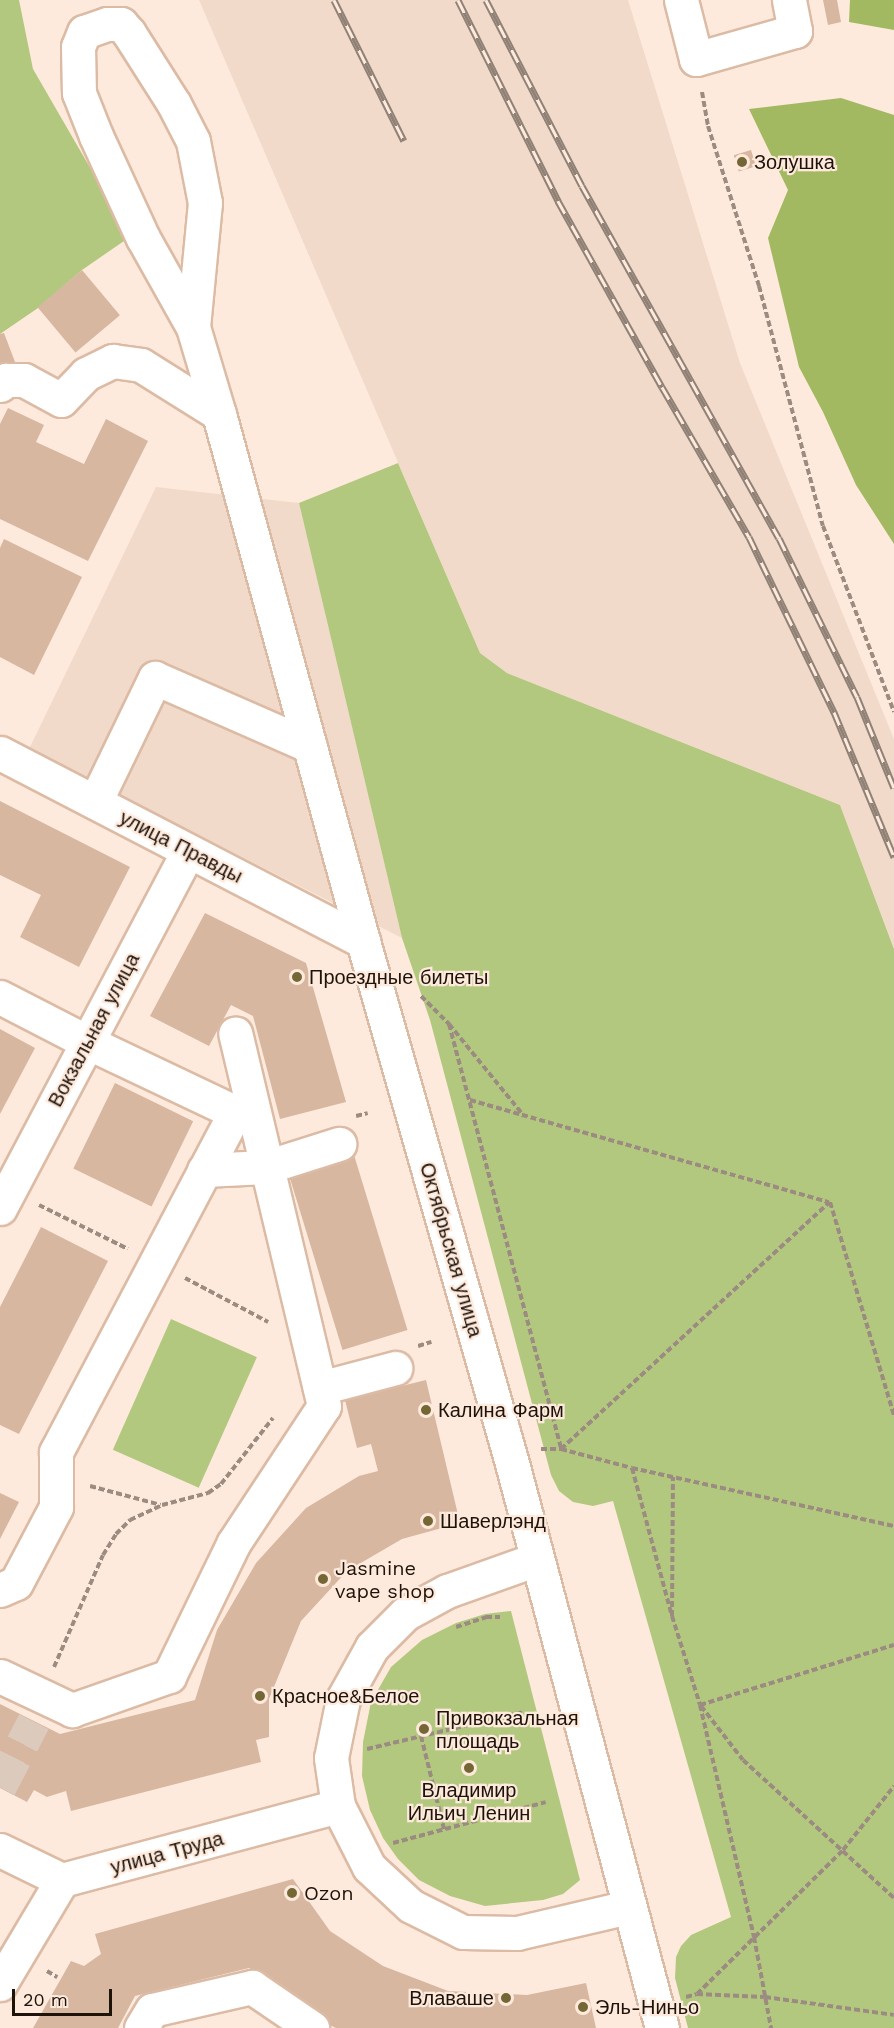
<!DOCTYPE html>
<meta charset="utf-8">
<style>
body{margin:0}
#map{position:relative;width:894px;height:2028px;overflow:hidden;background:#feeadc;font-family:"Work Sans",sans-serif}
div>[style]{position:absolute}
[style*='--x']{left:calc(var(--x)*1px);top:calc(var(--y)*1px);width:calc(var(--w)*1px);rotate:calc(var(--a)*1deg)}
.built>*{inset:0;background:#f2daca}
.green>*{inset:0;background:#b3c87f;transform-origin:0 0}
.forest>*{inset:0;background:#a2b962}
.building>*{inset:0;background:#d7b7a0;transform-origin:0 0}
.minor-tunnel>*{height:33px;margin-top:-16.5px;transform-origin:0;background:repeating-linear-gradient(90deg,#dccabd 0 33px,transparent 0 49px)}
.path>*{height:4px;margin-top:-2px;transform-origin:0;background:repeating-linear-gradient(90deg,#9b8b80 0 6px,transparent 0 9px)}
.roads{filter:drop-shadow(2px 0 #dcbba5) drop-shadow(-2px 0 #dcbba5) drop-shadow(0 2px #dcbba5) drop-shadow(0 -2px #dcbba5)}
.minor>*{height:33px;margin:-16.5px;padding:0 16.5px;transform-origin:16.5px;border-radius:16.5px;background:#fff}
.rail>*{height:7px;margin-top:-3.5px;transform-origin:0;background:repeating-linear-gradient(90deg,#feeadc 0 14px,#908176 0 28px);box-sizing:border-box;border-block:2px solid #908176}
.dots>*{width:16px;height:16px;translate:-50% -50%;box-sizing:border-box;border:3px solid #feeadc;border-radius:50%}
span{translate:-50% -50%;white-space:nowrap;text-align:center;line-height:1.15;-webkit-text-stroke:4.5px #feeadc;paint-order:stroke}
.poi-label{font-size:20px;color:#1e130b}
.left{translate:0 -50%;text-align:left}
.right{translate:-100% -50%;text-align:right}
.street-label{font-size:20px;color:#1e130b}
.scale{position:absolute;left:12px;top:1989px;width:100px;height:27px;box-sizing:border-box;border:3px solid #1e130b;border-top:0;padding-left:8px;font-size:18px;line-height:21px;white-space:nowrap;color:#1e130b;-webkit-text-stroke:4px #feeadc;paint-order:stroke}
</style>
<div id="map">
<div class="built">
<div style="clip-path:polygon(199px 0,628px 0,740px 363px,894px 739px,894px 948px,840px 805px,507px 673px,480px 653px)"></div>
<div style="clip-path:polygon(156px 487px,299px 503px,402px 938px,29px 749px)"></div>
</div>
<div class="green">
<div style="clip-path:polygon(0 0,19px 0,33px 69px,118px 216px,124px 241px,82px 270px,38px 308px,0 334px)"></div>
<div style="clip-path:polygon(398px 463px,480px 653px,507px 673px,840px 805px,894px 949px,894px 2028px,688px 2028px,675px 1978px,676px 1957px,681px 1946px,691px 1935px,731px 1917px,613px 1501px,593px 1506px,573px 1502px,559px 1491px,551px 1475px,430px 1020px,402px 938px,299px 503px)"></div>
<div style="left:171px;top:1319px;width:94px;height:143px;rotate:24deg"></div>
<div style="clip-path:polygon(511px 1611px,580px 1880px,563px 1894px,543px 1900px,485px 1906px,450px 1896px,419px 1880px,398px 1859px,383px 1838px,370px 1810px,362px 1776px,363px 1742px,371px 1702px,391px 1667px,422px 1640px,456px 1623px,485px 1614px)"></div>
</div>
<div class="forest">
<div style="clip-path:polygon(850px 0,894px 0,894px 30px,849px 22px)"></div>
<div style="clip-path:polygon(841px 98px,894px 115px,894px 544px,856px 485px,823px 412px,799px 367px,768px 238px,788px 190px,749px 109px)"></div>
</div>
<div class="building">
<div style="clip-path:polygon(823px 0,837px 0,841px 22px,828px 25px)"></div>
<div style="left:751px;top:150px;width:17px;height:18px;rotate:73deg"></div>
<div style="left:82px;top:270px;width:59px;height:58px;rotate:50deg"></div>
<div style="clip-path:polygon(4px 333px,15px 362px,0 368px,0 334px)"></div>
<div style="clip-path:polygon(8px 408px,44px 425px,36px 442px,84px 464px,106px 419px,148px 441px,88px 561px,0 519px,0 424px)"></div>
<div style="clip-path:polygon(4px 539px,82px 577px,34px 675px,0 657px,0 548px)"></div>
<div style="clip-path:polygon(0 801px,130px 867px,79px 967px,20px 937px,41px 895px,0 875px)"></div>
<div style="clip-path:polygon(205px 913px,306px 963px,346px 1102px,280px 1119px,253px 1016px,231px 1005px,209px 1046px,150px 1016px)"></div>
<div style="clip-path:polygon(0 1029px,35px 1048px,0 1114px)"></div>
<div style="left:115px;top:1083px;width:87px;height:95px;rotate:26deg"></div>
<div style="left:354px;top:1155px;width:183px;height:68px;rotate:73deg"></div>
<div style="clip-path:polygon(41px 1227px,108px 1261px,19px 1434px,0 1425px,0 1307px)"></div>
<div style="clip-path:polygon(426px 1380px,460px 1523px,402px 1539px,347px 1571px,301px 1621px,269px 1699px,269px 1737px,256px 1740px,261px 1762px,71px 1811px,66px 1791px,47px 1797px,34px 1790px,27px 1802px,0 1788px,0 1704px,60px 1734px,195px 1700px,217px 1630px,256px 1563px,306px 1508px,359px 1476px,378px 1471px,371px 1444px,357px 1448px,345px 1400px)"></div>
<div style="clip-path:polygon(0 1493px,19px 1502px,0 1539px)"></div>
<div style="clip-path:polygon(293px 1879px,330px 1931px,383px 1966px,448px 1991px,527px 1995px,586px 1983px,596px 2028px,336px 2028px,315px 2018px,249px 1968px,135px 1996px,118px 2028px,33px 2028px,71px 1961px,84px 1966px,101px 1954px,95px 1934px)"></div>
</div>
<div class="minor-tunnel">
<div style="--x:0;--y:1787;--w:74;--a:-62.7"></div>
</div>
<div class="path">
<div style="--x:702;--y:92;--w:35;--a:80"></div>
<div style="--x:708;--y:126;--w:168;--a:72.3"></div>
<div style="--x:759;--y:286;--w:248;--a:75.1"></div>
<div style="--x:823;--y:526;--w:199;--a:69.1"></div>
<div style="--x:421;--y:996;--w:40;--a:45"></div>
<div style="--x:449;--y:1024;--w:119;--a:50.8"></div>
<div style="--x:449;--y:1024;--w:440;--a:75.2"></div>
<div style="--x:561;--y:1449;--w:365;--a:-42.6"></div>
<div style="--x:470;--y:1100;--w:373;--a:15.9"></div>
<div style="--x:356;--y:1116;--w:12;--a:-14"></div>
<div style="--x:830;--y:1202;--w:223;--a:73.3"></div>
<div style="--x:39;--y:1205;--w:99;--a:26.3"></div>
<div style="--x:185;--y:1278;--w:94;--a:27.9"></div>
<div style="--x:418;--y:1346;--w:14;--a:-17"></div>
<div style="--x:541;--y:1449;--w:20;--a:0"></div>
<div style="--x:561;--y:1449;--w:73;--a:15"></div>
<div style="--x:632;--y:1468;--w:268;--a:12.5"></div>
<div style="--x:632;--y:1468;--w:153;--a:74.9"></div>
<div style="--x:672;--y:1616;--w:139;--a:-89.6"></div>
<div style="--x:90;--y:1486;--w:73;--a:15"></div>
<div style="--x:672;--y:1616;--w:93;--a:72.5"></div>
<div style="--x:700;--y:1705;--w:238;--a:76.9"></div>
<div style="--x:754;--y:1937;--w:93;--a:79.4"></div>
<div style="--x:456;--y:1627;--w:32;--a:-18"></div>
<div style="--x:486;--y:1617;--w:14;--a:0"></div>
<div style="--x:54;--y:1667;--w:122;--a:-66.4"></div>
<div style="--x:103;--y:1555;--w:25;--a:-58"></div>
<div style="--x:116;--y:1534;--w:20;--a:-45"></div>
<div style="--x:130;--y:1520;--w:35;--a:-25"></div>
<div style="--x:162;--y:1505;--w:48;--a:-14.6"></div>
<div style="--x:208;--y:1493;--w:16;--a:-35"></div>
<div style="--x:221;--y:1484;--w:84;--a:-51.8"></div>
<div style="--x:700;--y:1705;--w:203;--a:-17.2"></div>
<div style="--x:701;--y:1706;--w:68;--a:52.1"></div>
<div style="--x:743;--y:1760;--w:205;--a:42.4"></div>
<div style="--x:421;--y:1736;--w:96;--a:76.1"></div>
<div style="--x:367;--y:1749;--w:161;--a:-13.3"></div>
<div style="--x:393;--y:1843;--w:158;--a:-15"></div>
<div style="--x:47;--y:1971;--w:12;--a:31"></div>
<div style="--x:697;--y:1994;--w:205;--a:-44.6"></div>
<div style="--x:843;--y:1850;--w:82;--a:-51.4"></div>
<div style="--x:686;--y:1997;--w:11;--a:-15"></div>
<div style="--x:697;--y:1994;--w:68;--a:2.5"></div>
<div style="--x:765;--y:1997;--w:130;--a:7.9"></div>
</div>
<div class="roads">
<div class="minor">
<div style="--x:681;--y:0;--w:61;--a:75.7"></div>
<div style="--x:696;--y:59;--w:103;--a:-15.8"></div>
<div style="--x:795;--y:31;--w:32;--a:-101"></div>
<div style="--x:193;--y:327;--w:125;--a:-84.5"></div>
<div style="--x:205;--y:203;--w:63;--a:-101"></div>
<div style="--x:193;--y:141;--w:42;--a:-117.2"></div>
<div style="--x:174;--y:104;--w:84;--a:-122.4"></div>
<div style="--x:129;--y:33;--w:12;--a:-132"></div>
<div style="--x:121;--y:24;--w:14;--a:180"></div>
<div style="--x:107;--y:24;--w:24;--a:161"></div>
<div style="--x:84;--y:32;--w:16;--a:112"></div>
<div style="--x:78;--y:47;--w:46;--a:88.8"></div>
<div style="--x:79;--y:93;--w:46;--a:68.4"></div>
<div style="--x:96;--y:136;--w:112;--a:65.3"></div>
<div style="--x:143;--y:238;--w:102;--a:60.7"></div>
<div style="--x:193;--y:327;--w:91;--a:73.4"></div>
<div style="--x:219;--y:414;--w:546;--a:74.72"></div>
<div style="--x:363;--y:941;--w:547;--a:74.08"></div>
<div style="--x:513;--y:1467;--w:580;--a:75.13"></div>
<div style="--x:0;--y:385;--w:8;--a:-40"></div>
<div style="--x:6;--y:380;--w:18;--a:0"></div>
<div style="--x:24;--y:380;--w:42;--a:28.4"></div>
<div style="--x:61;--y:400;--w:36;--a:-46"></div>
<div style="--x:86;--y:374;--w:30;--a:-26"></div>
<div style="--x:113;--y:361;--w:28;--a:8"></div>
<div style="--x:141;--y:365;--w:92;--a:32.1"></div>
<div style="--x:0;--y:753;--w:409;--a:27.4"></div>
<div style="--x:95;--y:802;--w:138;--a:-64.2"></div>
<div style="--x:155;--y:678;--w:169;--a:23.7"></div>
<div style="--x:0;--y:997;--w:98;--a:27.3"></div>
<div style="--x:87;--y:1042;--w:184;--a:25.4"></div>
<div style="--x:204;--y:1170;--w:62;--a:-2.8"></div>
<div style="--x:266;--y:1167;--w:77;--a:-17.5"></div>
<div style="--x:0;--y:1208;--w:403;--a:-62.2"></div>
<div style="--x:320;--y:1388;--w:78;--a:-14.9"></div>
<div style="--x:537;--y:1559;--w:96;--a:160.4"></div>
<div style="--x:447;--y:1591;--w:48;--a:151.3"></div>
<div style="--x:405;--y:1614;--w:47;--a:135"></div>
<div style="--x:372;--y:1647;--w:60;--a:119.1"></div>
<div style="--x:343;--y:1699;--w:60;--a:101.5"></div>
<div style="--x:331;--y:1758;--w:49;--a:81.7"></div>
<div style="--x:338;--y:1806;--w:68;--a:63.1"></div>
<div style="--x:369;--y:1867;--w:57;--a:42.9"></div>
<div style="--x:411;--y:1906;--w:58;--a:26.6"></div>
<div style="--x:463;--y:1932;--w:54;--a:1.1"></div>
<div style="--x:517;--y:1933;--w:115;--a:-13.1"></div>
<div style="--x:0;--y:1590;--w:17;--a:-24"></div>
<div style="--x:16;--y:1583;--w:86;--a:-62.2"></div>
<div style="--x:56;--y:1507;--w:55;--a:-90"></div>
<div style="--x:56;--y:1452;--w:383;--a:-62.2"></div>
<div style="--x:0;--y:1676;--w:80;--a:25.3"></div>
<div style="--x:72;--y:1710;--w:103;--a:-19.3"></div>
<div style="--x:169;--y:1676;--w:147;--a:-64.1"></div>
<div style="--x:233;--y:1544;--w:165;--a:-56.6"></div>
<div style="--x:324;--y:1406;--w:383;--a:-103.4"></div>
<div style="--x:0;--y:1850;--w:69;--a:25.8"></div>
<div style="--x:62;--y:1880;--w:286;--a:-15"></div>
<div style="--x:0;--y:1984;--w:121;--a:-59.2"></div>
<div style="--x:141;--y:2028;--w:21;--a:-59"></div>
<div style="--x:152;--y:2010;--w:103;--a:-13"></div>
<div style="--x:252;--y:1987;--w:73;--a:34.3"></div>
</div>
</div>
<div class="rail">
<div style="--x:334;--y:0;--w:157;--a:63.6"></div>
<div style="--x:458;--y:0;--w:225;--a:63.5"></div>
<div style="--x:558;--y:201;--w:213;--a:60.8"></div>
<div style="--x:662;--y:387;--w:173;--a:59.9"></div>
<div style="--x:749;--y:537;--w:195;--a:64.1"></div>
<div style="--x:834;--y:712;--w:157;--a:67.5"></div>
<div style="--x:486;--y:0;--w:209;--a:62.7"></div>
<div style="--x:582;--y:186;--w:403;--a:60.8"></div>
<div style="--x:779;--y:538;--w:177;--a:63.9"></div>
<div style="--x:857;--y:697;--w:98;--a:67.9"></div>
</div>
<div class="dots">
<div style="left:742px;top:162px;background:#756735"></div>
<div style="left:297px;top:977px;background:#756735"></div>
<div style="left:426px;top:1410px;background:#756735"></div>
<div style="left:428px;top:1521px;background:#756735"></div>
<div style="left:323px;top:1579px;background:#756735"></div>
<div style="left:260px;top:1696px;background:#756735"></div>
<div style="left:424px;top:1729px;background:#756735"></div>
<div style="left:469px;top:1768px;background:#756735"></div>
<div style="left:292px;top:1893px;background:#756735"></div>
<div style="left:506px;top:1998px;background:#756735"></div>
<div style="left:583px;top:2007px;background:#756735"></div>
</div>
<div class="poi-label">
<span class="left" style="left:754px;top:162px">Золушка</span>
<span class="left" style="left:309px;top:977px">Проездные билеты</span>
<span class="left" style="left:438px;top:1410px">Калина Фарм</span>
<span class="left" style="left:440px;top:1521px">Шаверлэнд</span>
<span class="left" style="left:335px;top:1580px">Jasmine<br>vape shop</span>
<span class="left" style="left:272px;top:1696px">Красное&amp;Белое</span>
<span class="left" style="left:436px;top:1730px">Привокзальная<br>площадь</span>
<span style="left:469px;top:1802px">Владимир<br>Ильич Ленин</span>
<span class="left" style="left:304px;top:1893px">Ozon</span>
<span class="right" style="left:494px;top:1998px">Влаваше</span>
<span class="left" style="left:595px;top:2007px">Эль-Ниньо</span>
</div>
<div class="street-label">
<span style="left:181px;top:847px;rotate:27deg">улица Правды</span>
<span style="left:94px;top:1030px;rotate:-62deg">Вокзальная улица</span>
<span style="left:451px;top:1250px;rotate:74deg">Октябрьская улица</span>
<span style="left:167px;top:1853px;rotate:-15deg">улица Труда</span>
</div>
<div class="scale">20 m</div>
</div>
